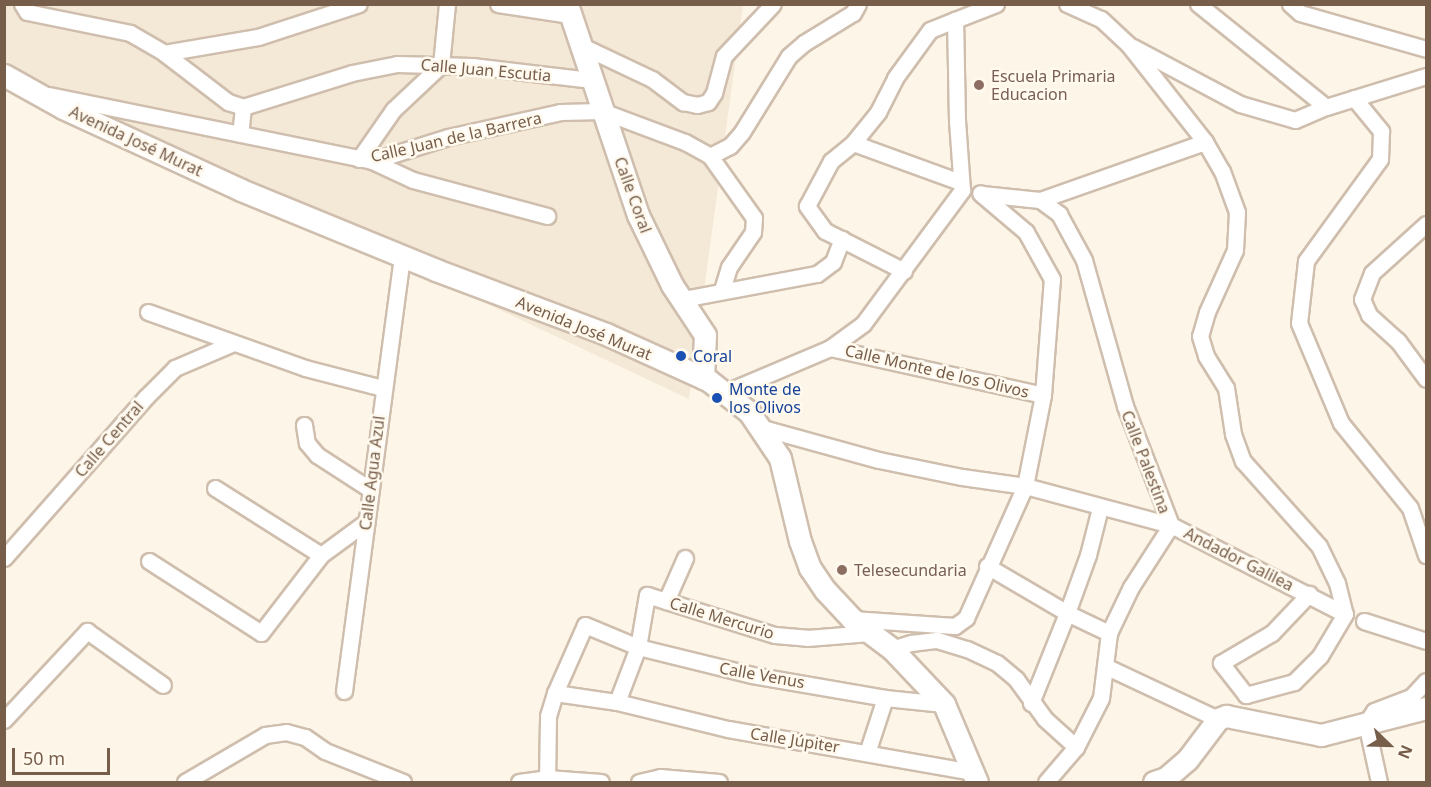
<!DOCTYPE html>
<meta charset="utf-8">
<style>
body{margin:0}
#map{position:relative;width:1431px;height:787px;overflow:hidden;background:#fdf6e8;font-family:"Noto Sans",sans-serif}
div>[style]{position:absolute}
[style*='--x']{left:calc(var(--x)*1px);top:calc(var(--y)*1px);width:calc(var(--w)*1px);rotate:calc(var(--a)*1deg)}
.residential>*{inset:0;background:#f4e8d6}
.roads{filter:drop-shadow(2px 0 #cfbead) drop-shadow(-2px 0 #cfbead) drop-shadow(0 2px #cfbead) drop-shadow(0 -2px #cfbead)}
.street>*{height:15px;margin:-7.5px;padding:0 7.5px;transform-origin:7.5px;border-radius:7.5px;background:#fff}
.secondary>*{height:21px;margin:-10.5px;padding:0 10.5px;transform-origin:10.5px;border-radius:10.5px;background:#fff}
.dots>*{width:16px;height:16px;translate:-50% -50%;box-sizing:border-box;border:3px solid #fff9ee;border-radius:50%}
span{translate:-50% -50%;white-space:nowrap;text-align:center;line-height:1.15;-webkit-text-stroke:5px #fff9ee;paint-order:stroke}
.street-label{font-size:16px;color:#775e4b}
.education-label{font-size:16px;color:#785e54}
.left{translate:0 -50%;text-align:left}
.transit-label{font-size:16px;color:#164399}
.frame{position:absolute;inset:0;border:6px solid #775e4b;pointer-events:none}
.north{position:absolute;left:1359px;top:715px;width:60px;height:60px;-webkit-text-stroke:4px #fff9ee;paint-order:stroke;rotate:113deg;font-size:16px;font-weight:700;line-height:24px;text-align:center;color:#775e4b}
.north::after{content:'';display:block;margin:auto;width:21px;height:27px;background:#775e4b;clip-path:polygon(50% 0,100% 100%,50% 72%,0 100%)}
.scale{position:absolute;left:12px;top:748px;width:98px;height:27px;box-sizing:border-box;border:3px solid #775e4b;border-top:0;padding-left:8px;font-size:18px;line-height:21px;white-space:nowrap;color:#775e4b;-webkit-text-stroke:4px #fff9ee;paint-order:stroke}
</style>
<div id="map">
<div class="residential">
<div style="clip-path:polygon(4px 5px,743px 5px,689px 399px,5px 77px)"></div>
</div>
<div class="roads">
<div class="street">
<div style="--x:22;--y:4;--w:9;--a:58"></div>
<div style="--x:27;--y:12;--w:105;--a:11.5"></div>
<div style="--x:130;--y:33;--w:39;--a:30"></div>
<div style="--x:164;--y:53;--w:81;--a:37.4"></div>
<div style="--x:228;--y:102;--w:16;--a:18"></div>
<div style="--x:243;--y:107;--w:27;--a:96"></div>
<div style="--x:498;--y:4;--w:73;--a:8.7"></div>
<div style="--x:1067;--y:4;--w:37;--a:24"></div>
<div style="--x:1101;--y:19;--w:37;--a:43"></div>
<div style="--x:1128;--y:44;--w:125;--a:51.8"></div>
<div style="--x:1205;--y:142;--w:34;--a:60"></div>
<div style="--x:1222;--y:171;--w:44;--a:69.9"></div>
<div style="--x:1237;--y:212;--w:38;--a:93"></div>
<div style="--x:1235;--y:250;--w:68;--a:114.3"></div>
<div style="--x:1207;--y:312;--w:25;--a:106"></div>
<div style="--x:1200;--y:336;--w:21;--a:73"></div>
<div style="--x:1206;--y:356;--w:38;--a:58"></div>
<div style="--x:1226;--y:388;--w:47;--a:81.3"></div>
<div style="--x:1233;--y:434;--w:29;--a:70"></div>
<div style="--x:1243;--y:461;--w:114;--a:48.2"></div>
<div style="--x:1319;--y:546;--w:41;--a:64.1"></div>
<div style="--x:1337;--y:583;--w:32;--a:76"></div>
<div style="--x:1345;--y:614;--w:49;--a:120.8"></div>
<div style="--x:1320;--y:656;--w:37;--a:135"></div>
<div style="--x:1294;--y:682;--w:50;--a:164.8"></div>
<div style="--x:1198;--y:4;--w:164;--a:38.8"></div>
<div style="--x:1290;--y:4;--w:13;--a:42"></div>
<div style="--x:1300;--y:13;--w:131;--a:15.9"></div>
<div style="--x:580;--y:45;--w:80;--a:25.3"></div>
<div style="--x:652;--y:79;--w:39;--a:37"></div>
<div style="--x:683;--y:102;--w:14;--a:12"></div>
<div style="--x:697;--y:105;--w:11;--a:-15"></div>
<div style="--x:708;--y:102;--w:11;--a:-56"></div>
<div style="--x:714;--y:93;--w:38;--a:-75"></div>
<div style="--x:724;--y:56;--w:71;--a:-46.7"></div>
<div style="--x:1133;--y:47;--w:121;--a:28"></div>
<div style="--x:1240;--y:104;--w:57;--a:16.2"></div>
<div style="--x:1295;--y:120;--w:34;--a:-23"></div>
<div style="--x:1326;--y:107;--w:105;--a:-17.2"></div>
<div style="--x:164;--y:53;--w:95;--a:-9.7"></div>
<div style="--x:258;--y:37;--w:106;--a:-18.1"></div>
<div style="--x:49;--y:95;--w:330;--a:11.5"></div>
<div style="--x:372;--y:161;--w:80;--a:-17.5"></div>
<div style="--x:448;--y:137;--w:116;--a:-12.5"></div>
<div style="--x:561;--y:112;--w:41;--a:-1.4"></div>
<div style="--x:602;--y:111;--w:89;--a:20.5"></div>
<div style="--x:685;--y:142;--w:29;--a:29"></div>
<div style="--x:710;--y:156;--w:76;--a:54.6"></div>
<div style="--x:754;--y:218;--w:14;--a:94"></div>
<div style="--x:753;--y:232;--w:42;--a:124.4"></div>
<div style="--x:729;--y:267;--w:24;--a:107"></div>
<div style="--x:1354;--y:98;--w:43;--a:50.7"></div>
<div style="--x:1381;--y:131;--w:28;--a:92"></div>
<div style="--x:1380;--y:159;--w:126;--a:126"></div>
<div style="--x:1306;--y:261;--w:62;--a:96.4"></div>
<div style="--x:1299;--y:323;--w:108;--a:67.2"></div>
<div style="--x:1341;--y:423;--w:109;--a:50.9"></div>
<div style="--x:1410;--y:508;--w:50;--a:71.2"></div>
<div style="--x:243;--y:107;--w:114;--a:-17.3"></div>
<div style="--x:352;--y:73;--w:46;--a:-11.3"></div>
<div style="--x:397;--y:64;--w:75;--a:1.5"></div>
<div style="--x:472;--y:66;--w:121;--a:6.7"></div>
<div style="--x:853;--y:143;--w:114;--a:20"></div>
<div style="--x:710;--y:156;--w:22;--a:-27"></div>
<div style="--x:730;--y:146;--w:18;--a:-49"></div>
<div style="--x:742;--y:132;--w:89;--a:-58.3"></div>
<div style="--x:789;--y:56;--w:20;--a:-41"></div>
<div style="--x:804;--y:43;--w:57;--a:-31.5"></div>
<div style="--x:853;--y:13;--w:10;--a:-61"></div>
<div style="--x:359;--y:159;--w:60;--a:-55.2"></div>
<div style="--x:393;--y:110;--w:66;--a:-43.2"></div>
<div style="--x:441;--y:65;--w:61;--a:-84.4"></div>
<div style="--x:372;--y:161;--w:45;--a:24.9"></div>
<div style="--x:413;--y:180;--w:139;--a:15"></div>
<div style="--x:982;--y:194;--w:58;--a:5.9"></div>
<div style="--x:1040;--y:200;--w:175;--a:-19.4"></div>
<div style="--x:1040;--y:200;--w:24;--a:36"></div>
<div style="--x:1059;--y:214;--w:52;--a:61.5"></div>
<div style="--x:1084;--y:260;--w:152;--a:74.3"></div>
<div style="--x:1125;--y:406;--w:128;--a:68.9"></div>
<div style="--x:1171;--y:525;--w:74;--a:122.8"></div>
<div style="--x:1131;--y:587;--w:51;--a:115.6"></div>
<div style="--x:1109;--y:633;--w:65;--a:97"></div>
<div style="--x:1101;--y:698;--w:55;--a:117"></div>
<div style="--x:1076;--y:747;--w:46;--a:130.6"></div>
<div style="--x:1426;--y:224;--w:73;--a:137.8"></div>
<div style="--x:1372;--y:273;--w:28;--a:111"></div>
<div style="--x:1362;--y:299;--w:17;--a:66"></div>
<div style="--x:1369;--y:315;--w:39;--a:42"></div>
<div style="--x:1398;--y:341;--w:47;--a:53.6"></div>
<div style="--x:904;--y:271;--w:89;--a:-153.1"></div>
<div style="--x:825;--y:231;--w:31;--a:-126"></div>
<div style="--x:807;--y:206;--w:51;--a:-61.9"></div>
<div style="--x:831;--y:161;--w:28;--a:-39"></div>
<div style="--x:853;--y:143;--w:40;--a:-51"></div>
<div style="--x:878;--y:112;--w:38;--a:-63"></div>
<div style="--x:895;--y:78;--w:59;--a:-53.9"></div>
<div style="--x:930;--y:30;--w:27;--a:-22"></div>
<div style="--x:683;--y:299;--w:136;--a:-10.6"></div>
<div style="--x:817;--y:274;--w:20;--a:-37"></div>
<div style="--x:833;--y:262;--w:25;--a:-69"></div>
<div style="--x:148;--y:312;--w:167;--a:19.6"></div>
<div style="--x:305;--y:368;--w:81;--a:14.4"></div>
<div style="--x:830;--y:348;--w:218;--a:12.4"></div>
<div style="--x:724;--y:393;--w:115;--a:-23"></div>
<div style="--x:830;--y:348;--w:41;--a:-36"></div>
<div style="--x:863;--y:324;--w:167;--a:-53.5"></div>
<div style="--x:962;--y:190;--w:69;--a:-94.1"></div>
<div style="--x:957;--y:121;--w:101;--a:-91.1"></div>
<div style="--x:955;--y:20;--w:44;--a:-21.3"></div>
<div style="--x:304;--y:425;--w:18;--a:81"></div>
<div style="--x:307;--y:443;--w:16;--a:50"></div>
<div style="--x:317;--y:455;--w:64;--a:32.9"></div>
<div style="--x:759;--y:427;--w:124;--a:15.4"></div>
<div style="--x:879;--y:460;--w:85;--a:11.6"></div>
<div style="--x:962;--y:477;--w:64;--a:8.1"></div>
<div style="--x:1025;--y:486;--w:151;--a:15"></div>
<div style="--x:1171;--y:525;--w:195;--a:27.1"></div>
<div style="--x:215;--y:488;--w:125;--a:32.3"></div>
<div style="--x:4;--y:558;--w:215;--a:-48.6"></div>
<div style="--x:146;--y:397;--w:41;--a:-45"></div>
<div style="--x:175;--y:368;--w:61;--a:-23.2"></div>
<div style="--x:149;--y:561;--w:133;--a:32.7"></div>
<div style="--x:261;--y:633;--w:98;--a:-52.4"></div>
<div style="--x:321;--y:555;--w:56;--a:-36.3"></div>
<div style="--x:987;--y:566;--w:93;--a:30.4"></div>
<div style="--x:1067;--y:613;--w:47;--a:25.5"></div>
<div style="--x:666;--y:601;--w:47;--a:-66.2"></div>
<div style="--x:852;--y:619;--w:103;--a:3.9"></div>
<div style="--x:955;--y:626;--w:14;--a:-36"></div>
<div style="--x:966;--y:618;--w:145;--a:-65.9"></div>
<div style="--x:1025;--y:486;--w:93;--a:-78.8"></div>
<div style="--x:1043;--y:395;--w:116;--a:-85.6"></div>
<div style="--x:1052;--y:279;--w:54;--a:-119"></div>
<div style="--x:1026;--y:232;--w:60;--a:-139.7"></div>
<div style="--x:1364;--y:621;--w:65;--a:17.9"></div>
<div style="--x:892;--y:649;--w:20;--a:-18"></div>
<div style="--x:911;--y:643;--w:26;--a:-7"></div>
<div style="--x:937;--y:640;--w:31;--a:17"></div>
<div style="--x:967;--y:649;--w:33;--a:25"></div>
<div style="--x:997;--y:663;--w:25;--a:40"></div>
<div style="--x:1016;--y:679;--w:49;--a:54.1"></div>
<div style="--x:1045;--y:719;--w:42;--a:42.1"></div>
<div style="--x:1107;--y:667;--w:123;--a:25.1"></div>
<div style="--x:344;--y:691;--w:439;--a:-82.4"></div>
<div style="--x:555;--y:693;--w:63;--a:8.3"></div>
<div style="--x:617;--y:702;--w:114;--a:13.7"></div>
<div style="--x:728;--y:729;--w:249;--a:10"></div>
<div style="--x:1246;--y:695;--w:41;--a:-128"></div>
<div style="--x:1221;--y:663;--w:59;--a:-30.5"></div>
<div style="--x:1272;--y:633;--w:54;--a:-46.5"></div>
<div style="--x:617;--y:702;--w:59;--a:-69.1"></div>
<div style="--x:638;--y:647;--w:53;--a:-80.2"></div>
<div style="--x:647;--y:595;--w:134;--a:17.4"></div>
<div style="--x:775;--y:635;--w:32;--a:5"></div>
<div style="--x:807;--y:638;--w:63;--a:-4.5"></div>
<div style="--x:1031;--y:703;--w:97;--a:-68.2"></div>
<div style="--x:1067;--y:613;--w:62;--a:-70.1"></div>
<div style="--x:1088;--y:555;--w:49;--a:-75.7"></div>
<div style="--x:4;--y:720;--w:122;--a:-47"></div>
<div style="--x:87;--y:631;--w:93;--a:35.4"></div>
<div style="--x:867;--y:753;--w:58;--a:-71.9"></div>
<div style="--x:185;--y:782;--w:93;--a:-30.4"></div>
<div style="--x:265;--y:735;--w:21;--a:-8"></div>
<div style="--x:286;--y:732;--w:20;--a:15"></div>
<div style="--x:305;--y:737;--w:24;--a:35"></div>
<div style="--x:325;--y:751;--w:84;--a:21.7"></div>
<div style="--x:519;--y:782;--w:28;--a:-8"></div>
<div style="--x:547;--y:778;--w:54;--a:4.2"></div>
<div style="--x:547;--y:782;--w:66;--a:-89.1"></div>
<div style="--x:548;--y:716;--w:24;--a:-73"></div>
<div style="--x:555;--y:693;--w:74;--a:-66.2"></div>
<div style="--x:585;--y:625;--w:57;--a:22.5"></div>
<div style="--x:638;--y:647;--w:117;--a:13.8"></div>
<div style="--x:752;--y:675;--w:135;--a:9.8"></div>
<div style="--x:885;--y:698;--w:59;--a:5.8"></div>
<div style="--x:639;--y:782;--w:22;--a:-13"></div>
<div style="--x:660;--y:777;--w:59;--a:4.8"></div>
<div style="--x:1379;--y:782;--w:60;--a:-102.4"></div>
<div style="--x:1366;--y:723;--w:14;--a:-56"></div>
<div style="--x:1374;--y:711;--w:40;--a:-21"></div>
<div style="--x:1411;--y:697;--w:22;--a:-47"></div>
</div>
<div class="secondary">
<div style="--x:567;--y:4;--w:223;--a:71.4"></div>
<div style="--x:638;--y:215;--w:78;--a:64.1"></div>
<div style="--x:672;--y:285;--w:60;--a:56.6"></div>
<div style="--x:705;--y:335;--w:43;--a:92.7"></div>
<div style="--x:4;--y:75;--w:68;--a:29.2"></div>
<div style="--x:63;--y:108;--w:196;--a:24.7"></div>
<div style="--x:241;--y:190;--w:211;--a:22.3"></div>
<div style="--x:436;--y:270;--w:182;--a:20.6"></div>
<div style="--x:606;--y:334;--w:112;--a:24.3"></div>
<div style="--x:708;--y:380;--w:52;--a:38"></div>
<div style="--x:749;--y:412;--w:55;--a:56"></div>
<div style="--x:780;--y:458;--w:85;--a:76.5"></div>
<div style="--x:800;--y:541;--w:29;--a:70"></div>
<div style="--x:810;--y:568;--w:27;--a:56"></div>
<div style="--x:825;--y:590;--w:40;--a:47"></div>
<div style="--x:852;--y:619;--w:50;--a:36.9"></div>
<div style="--x:892;--y:649;--w:76;--a:46.6"></div>
<div style="--x:944;--y:704;--w:85;--a:67.1"></div>
<div style="--x:1154;--y:782;--w:13;--a:-18"></div>
<div style="--x:1166;--y:778;--w:28;--a:-41"></div>
<div style="--x:1187;--y:760;--w:51;--a:-52.9"></div>
<div style="--x:1218;--y:719;--w:9;--a:-21"></div>
<div style="--x:1226;--y:716;--w:97;--a:11.3"></div>
<div style="--x:1321;--y:735;--w:108;--a:-14.4"></div>
</div>
</div>
<div class="dots">
<div style="left:979px;top:85px;background:#8d6e63"></div>
<div style="left:681px;top:356px;background:#1a4fb4"></div>
<div style="left:717px;top:398px;background:#1a4fb4"></div>
<div style="left:842px;top:570px;background:#8d6e63"></div>
</div>
<div class="street-label">
<span style="left:486px;top:70px;rotate:5deg">Calle Juan Escutia</span>
<span style="left:456px;top:137px;rotate:-13deg">Calle Juan de la Barrera</span>
<span style="left:136px;top:141px;rotate:25deg">Avenida José Murat</span>
<span style="left:633px;top:195px;rotate:70deg">Calle Coral</span>
<span style="left:584px;top:328px;rotate:22deg">Avenida José Murat</span>
<span style="left:937px;top:371px;rotate:13deg">Calle Monte de los Olivos</span>
<span style="left:109px;top:439px;rotate:-49deg">Calle Central</span>
<span style="left:1146px;top:462px;rotate:69deg">Calle Palestina</span>
<span style="left:372px;top:473px;rotate:-83deg">Calle Agua Azul</span>
<span style="left:1239px;top:559px;rotate:27deg">Andador Galilea</span>
<span style="left:722px;top:618px;rotate:17deg">Calle Mercurio</span>
<span style="left:762px;top:675px;rotate:10deg">Calle Venus</span>
<span style="left:795px;top:740px;rotate:9deg">Calle Júpiter</span>
</div>
<div class="education-label">
<span class="left" style="left:991px;top:85px">Escuela Primaria<br>Educacion</span>
<span class="left" style="left:854px;top:570px">Telesecundaria</span>
</div>
<div class="transit-label">
<span class="left" style="left:693px;top:356px">Coral</span>
<span class="left" style="left:729px;top:398px">Monte de<br>los Olivos</span>
</div>
<div class="frame"></div>
<div class="north">N</div>
<div class="scale">50 m</div>
</div>
